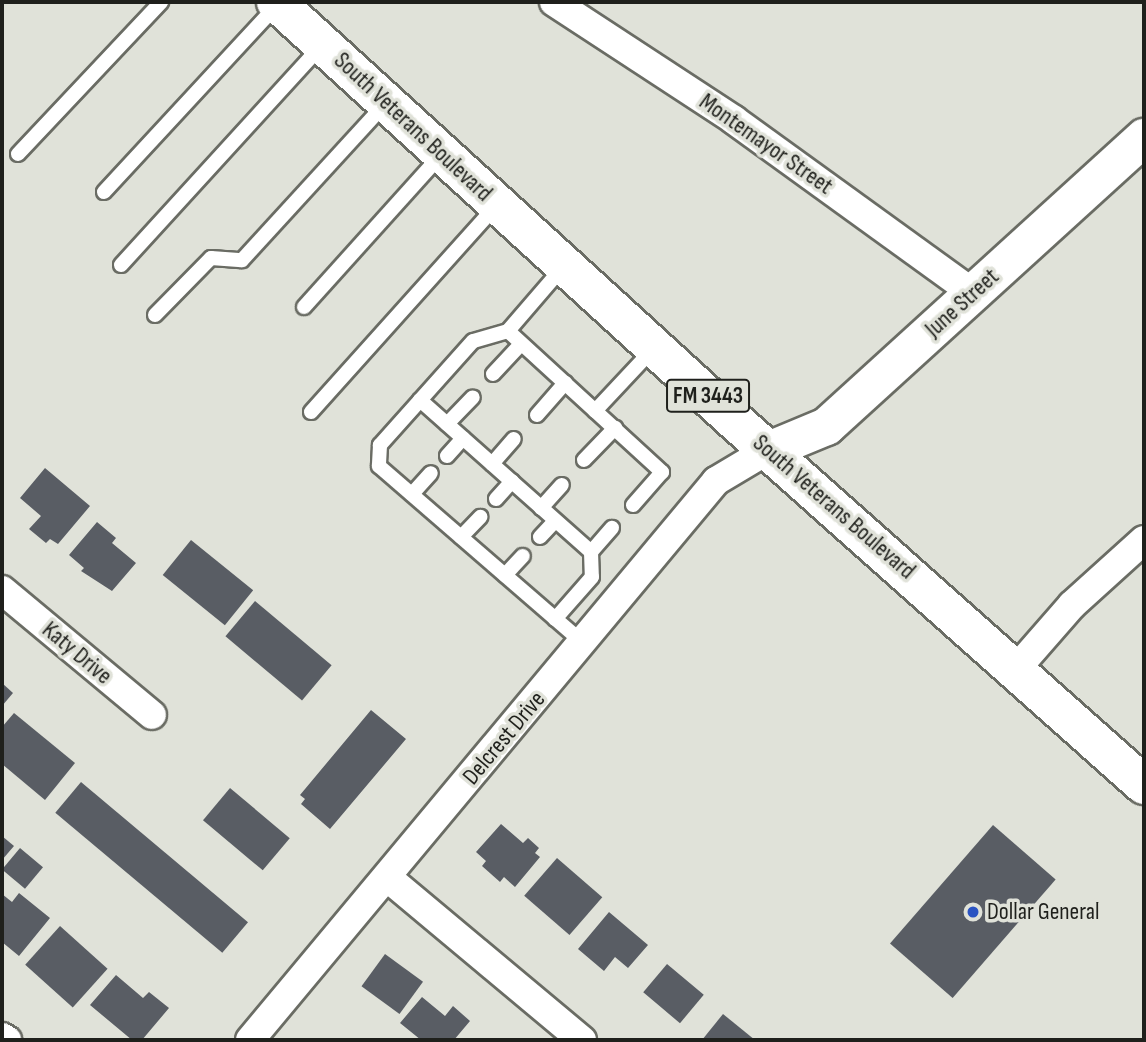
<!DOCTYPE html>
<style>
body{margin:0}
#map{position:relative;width:1146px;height:1042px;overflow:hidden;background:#e0e2d9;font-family:"Sofia Sans Condensed",sans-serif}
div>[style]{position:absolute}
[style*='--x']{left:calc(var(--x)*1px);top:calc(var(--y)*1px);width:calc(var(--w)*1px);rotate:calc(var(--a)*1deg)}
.building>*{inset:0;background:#595d64;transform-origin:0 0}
.roads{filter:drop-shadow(2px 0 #6a6c64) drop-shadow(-2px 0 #6a6c64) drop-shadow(0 2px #6a6c64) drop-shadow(0 -2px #6a6c64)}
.service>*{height:14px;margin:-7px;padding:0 7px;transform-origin:7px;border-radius:7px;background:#fff}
.minor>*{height:28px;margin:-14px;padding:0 14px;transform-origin:14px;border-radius:14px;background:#fff}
.tertiary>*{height:37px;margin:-18.5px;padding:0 18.5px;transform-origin:18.5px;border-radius:18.5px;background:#fff}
.primary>*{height:38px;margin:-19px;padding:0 19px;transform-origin:19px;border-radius:19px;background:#fff}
.dots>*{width:19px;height:19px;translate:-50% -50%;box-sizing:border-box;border:4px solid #e0e2d9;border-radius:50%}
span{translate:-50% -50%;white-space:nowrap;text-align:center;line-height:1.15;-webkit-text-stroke:7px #e0e2d9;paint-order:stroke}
.shield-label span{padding:2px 5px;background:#e0e2d9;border:2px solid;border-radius:5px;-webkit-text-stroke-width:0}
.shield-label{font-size:23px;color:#1f201c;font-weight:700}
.street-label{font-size:24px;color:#1f201c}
.poi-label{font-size:24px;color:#1f201c}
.left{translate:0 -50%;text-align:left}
.frame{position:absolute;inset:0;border:4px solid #1f201c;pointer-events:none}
</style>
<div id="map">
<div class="building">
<div style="clip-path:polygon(45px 468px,90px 506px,58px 544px,50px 539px,46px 543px,29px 529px,41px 516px,20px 498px)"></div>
<div style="clip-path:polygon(97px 522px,116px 538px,112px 543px,136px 563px,112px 591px,81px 571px,84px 568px,69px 555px)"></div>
<div style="left:191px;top:540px;width:80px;height:45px;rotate:39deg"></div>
<div style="left:255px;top:601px;width:100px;height:46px;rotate:40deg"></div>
<div style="clip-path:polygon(2px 683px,13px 693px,2px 706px)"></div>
<div style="clip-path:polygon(371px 710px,406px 739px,330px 829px,301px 804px,305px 799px,300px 795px)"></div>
<div style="clip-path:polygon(14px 713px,75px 763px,45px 800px,2px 764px,2px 727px)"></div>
<div style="left:81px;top:782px;width:218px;height:40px;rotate:40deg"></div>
<div style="left:230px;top:788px;width:78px;height:42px;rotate:40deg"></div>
<div style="clip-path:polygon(501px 824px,523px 843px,528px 838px,539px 848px,535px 853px,540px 857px,515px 887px,504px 877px,500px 882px,482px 866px,486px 861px,476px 852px)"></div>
<div style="left:993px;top:825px;width:83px;height:157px;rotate:41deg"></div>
<div style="clip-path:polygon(2px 836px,14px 846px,2px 860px)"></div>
<div style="left:20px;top:848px;width:30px;height:28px;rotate:40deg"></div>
<div style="left:557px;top:858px;width:60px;height:50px;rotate:41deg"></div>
<div style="clip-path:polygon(19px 893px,50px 918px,19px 956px,2px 942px,2px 894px,12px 902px)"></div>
<div style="clip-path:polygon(609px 912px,648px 945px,628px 968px,615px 957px,604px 971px,578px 949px)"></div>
<div style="left:60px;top:926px;width:64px;height:52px;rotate:42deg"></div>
<div style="left:385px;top:954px;width:47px;height:40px;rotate:36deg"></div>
<div style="left:667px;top:964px;width:48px;height:37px;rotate:40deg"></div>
<div style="clip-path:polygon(116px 975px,143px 998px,149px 992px,169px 1008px,142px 1040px,132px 1040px,90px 1005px)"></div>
<div style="clip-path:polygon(422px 997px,445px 1016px,453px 1006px,470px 1021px,454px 1040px,421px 1040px,400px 1023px)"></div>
<div style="clip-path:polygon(723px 1014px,755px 1040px,702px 1040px)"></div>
</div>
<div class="roads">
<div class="service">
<div style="--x:18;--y:154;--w:209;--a:-46.7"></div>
<div style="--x:104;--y:192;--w:253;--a:-47.2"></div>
<div style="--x:121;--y:265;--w:298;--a:-47.6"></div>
<div style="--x:563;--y:267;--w:84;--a:130.7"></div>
<div style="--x:508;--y:331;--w:36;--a:164"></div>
<div style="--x:473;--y:341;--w:140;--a:131.8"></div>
<div style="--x:380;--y:445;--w:21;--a:93"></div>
<div style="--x:379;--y:466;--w:270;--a:40.9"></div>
<div style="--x:304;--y:307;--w:205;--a:-48"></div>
<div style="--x:155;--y:315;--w:80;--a:-45.5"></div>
<div style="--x:211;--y:258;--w:31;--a:4"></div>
<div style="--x:242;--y:260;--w:212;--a:-47.5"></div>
<div style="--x:508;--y:331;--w:209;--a:42.5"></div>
<div style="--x:662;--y:472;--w:44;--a:131.3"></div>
<div style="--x:493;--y:374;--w:41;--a:-47"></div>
<div style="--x:420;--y:400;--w:229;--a:41.6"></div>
<div style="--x:591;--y:552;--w:25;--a:88"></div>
<div style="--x:592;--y:577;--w:56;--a:131.4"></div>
<div style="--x:595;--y:411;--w:86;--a:-46.9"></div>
<div style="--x:311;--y:412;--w:278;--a:-48.1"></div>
<div style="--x:537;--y:415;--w:43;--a:-48.8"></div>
<div style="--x:447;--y:424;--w:37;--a:-46"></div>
<div style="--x:447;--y:456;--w:24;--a:-48"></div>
<div style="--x:584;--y:460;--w:45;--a:-45.9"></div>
<div style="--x:492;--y:464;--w:33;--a:-49"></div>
<div style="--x:412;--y:494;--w:28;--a:-48"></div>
<div style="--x:496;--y:499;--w:24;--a:-48"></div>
<div style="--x:541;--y:508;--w:31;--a:-48"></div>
<div style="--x:461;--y:537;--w:28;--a:-46"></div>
<div style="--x:540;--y:537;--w:22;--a:-47"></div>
<div style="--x:591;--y:552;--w:32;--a:-49"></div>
<div style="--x:505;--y:575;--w:26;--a:-47"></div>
</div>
<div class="minor">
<div style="--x:554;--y:2;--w:215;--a:33.2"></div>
<div style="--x:734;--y:120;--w:295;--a:35.9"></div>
<div style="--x:2;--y:590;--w:195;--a:39.8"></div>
<div style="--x:1017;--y:668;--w:84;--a:-48.9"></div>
<div style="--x:1072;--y:605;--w:97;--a:-42.1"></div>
<div style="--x:388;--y:878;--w:253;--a:39.9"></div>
<div style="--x:2;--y:1037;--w:6;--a:31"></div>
<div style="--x:250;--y:1040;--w:728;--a:-50.18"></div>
<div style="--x:716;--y:481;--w:61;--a:-30.8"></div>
</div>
<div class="tertiary">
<div style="--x:768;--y:450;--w:63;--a:-22.5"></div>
<div style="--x:826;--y:426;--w:430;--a:-42.3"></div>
</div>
<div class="primary">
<div style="--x:276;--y:2;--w:623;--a:42.4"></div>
<div style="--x:736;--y:422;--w:546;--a:41.66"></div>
</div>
</div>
<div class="dots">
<div style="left:973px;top:912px;background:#2a53c2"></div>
</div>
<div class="shield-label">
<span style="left:708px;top:396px">FM 3443</span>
</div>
<div class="street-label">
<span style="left:413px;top:127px;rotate:43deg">South Veterans Boulevard</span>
<span style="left:766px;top:144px;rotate:35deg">Montemayor Street</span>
<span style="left:962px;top:303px;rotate:-42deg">June Street</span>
<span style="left:834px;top:507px;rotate:41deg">South Veterans Boulevard</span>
<span style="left:77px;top:653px;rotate:40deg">Katy Drive</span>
<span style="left:504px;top:738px;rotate:-50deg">Delcrest Drive</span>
</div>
<div class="poi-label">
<span class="left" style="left:987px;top:912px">Dollar General</span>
</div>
<div class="frame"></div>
</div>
